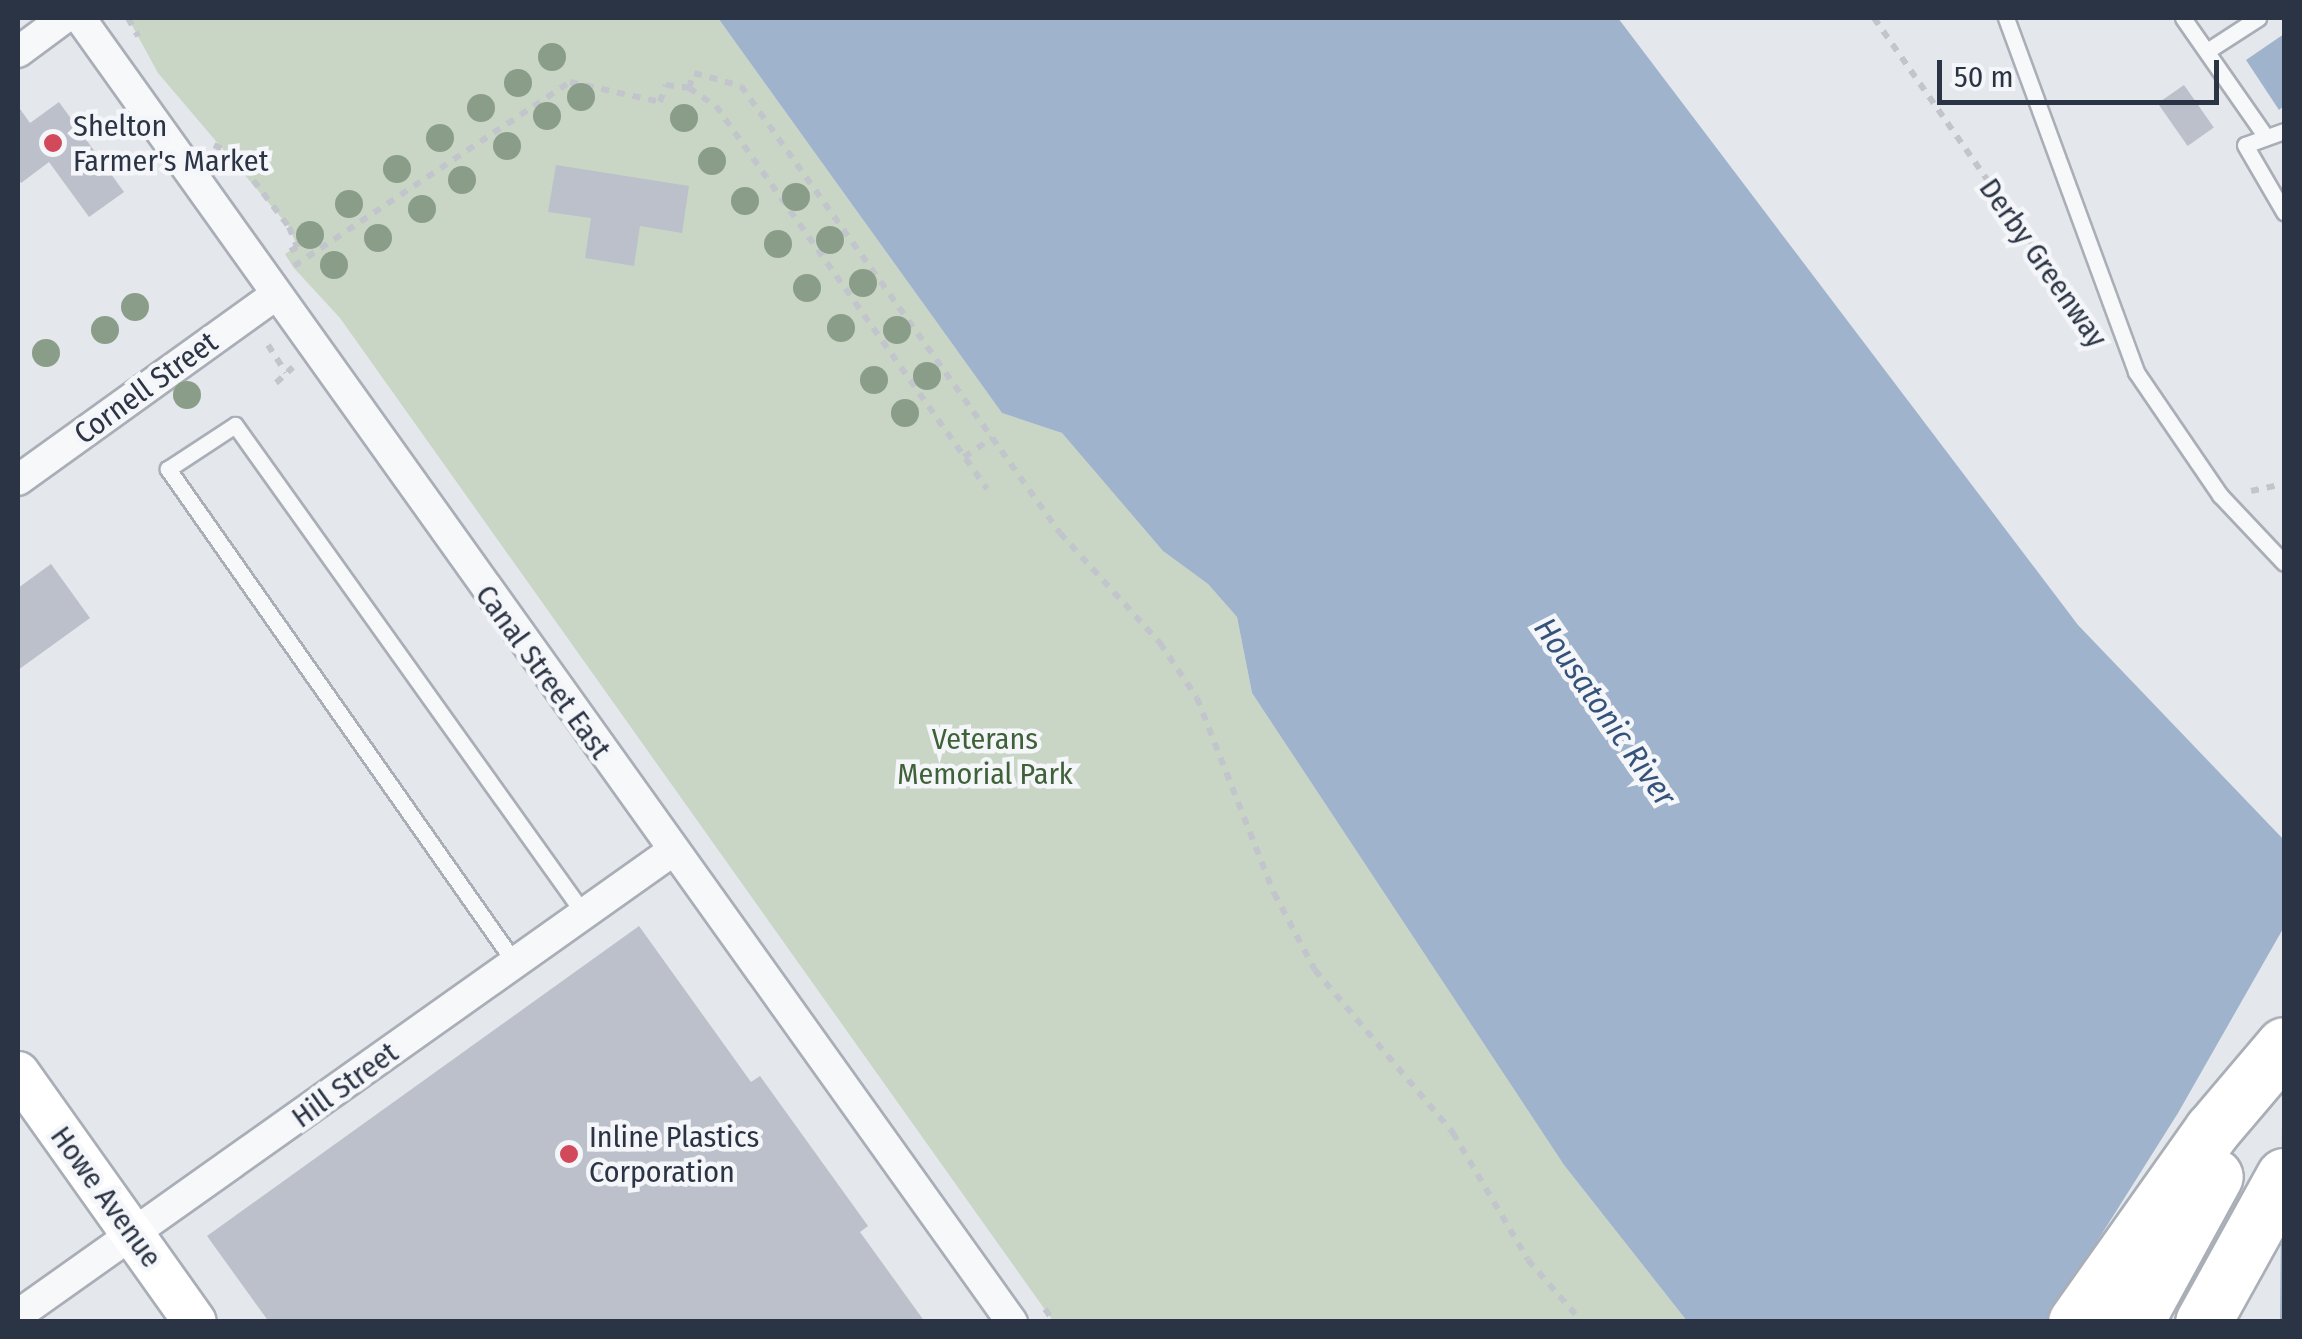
<!DOCTYPE html>
<style>
body{margin:0}
#map{position:relative;width:2302px;height:1339px;overflow:hidden;background:#e4e7ec;font-family:"Fira Sans Condensed",sans-serif}
div>[style]{position:absolute}
[style*='--x']{left:calc(var(--x)*1px);top:calc(var(--y)*1px);width:calc(var(--w)*1px);rotate:calc(var(--a)*1deg)}
.green>*{inset:0;background:#c9d6c5}
.water>*{inset:0;background:#9fb4cc}
.pier>*{inset:0;background:#e4e7ec}
.building>*{inset:0;background:#bbc0ca;transform-origin:0 0}
.path>*{height:6px;margin-top:-3px;transform-origin:0;background:repeating-linear-gradient(90deg,#c2c5cb 0 8px,transparent 0 16px)}
.roads{filter:drop-shadow(2px 0 #a9aeb7) drop-shadow(-2px 0 #a9aeb7) drop-shadow(0 2px #a9aeb7) drop-shadow(0 -2px #a9aeb7)}
.service>*{height:15px;margin:-7.5px;padding:0 7.5px;transform-origin:7.5px;border-radius:7.5px;background:#f7f8fa}
.minor>*{height:30px;margin:-15px;padding:0 15px;transform-origin:15px;border-radius:15px;background:#f7f8fa}
.secondary>*{height:42px;margin:-21px;padding:0 21px;transform-origin:21px;border-radius:21px;background:#fff}
.motorway>*{height:55px;margin:-27.5px;padding:0 27.5px;transform-origin:27.5px;border-radius:27.5px;background:#fff}
.trees>*{width:28px;height:28px;margin:-14px;border-radius:50%;background:#899d89}
.dots>*{width:28px;height:28px;translate:-50% -50%;box-sizing:border-box;border:5px solid #f4f6f9;border-radius:50%}
span{translate:-50% -50%;white-space:nowrap;text-align:center;line-height:1.15;-webkit-text-stroke:9px #f4f6f9;paint-order:stroke}
.poi-label{font-size:30px;color:#2b3445}
.left{translate:0 -50%;text-align:left}
.street-label{font-size:30px;color:#2b3445}
.park-label{font-size:30px;color:#3f6138}
.water-label{font-size:32px;color:#34527a;font-style:italic}
.frame{position:absolute;inset:0;border:20px solid #2b3445;pointer-events:none}
.scale{position:absolute;left:1937px;top:60px;width:282px;height:45px;box-sizing:border-box;border:5px solid #2b3445;border-top:0;padding-left:12px;font-size:30px;line-height:35px;white-space:nowrap;color:#2b3445;-webkit-text-stroke:8px #f4f6f9;paint-order:stroke}
</style>
<div id="map">
<div class="green">
<div style="clip-path:polygon(128px 18px,718px 18px,1002px 413px,1062px 433px,1163px 551px,1208px 584px,1237px 617px,1252px 693px,1564px 1165px,1687px 1321px,1053px 1321px,340px 318px,293px 267px,285px 254px,297px 246px,289px 227px,158px 73px)"></div>
</div>
<div class="water">
<div style="clip-path:polygon(718px 18px,1618px 18px,2078px 625px,2284px 840px,2284px 1321px,1687px 1321px,1564px 1165px,1252px 693px,1237px 617px,1208px 584px,1163px 551px,1062px 433px,1002px 413px)"></div>
<div style="clip-path:polygon(2284px 34px,2284px 106px,2279px 110px,2246px 60px)"></div>
</div>
<div class="pier">
<div style="clip-path:polygon(2284px 927px,2280px 1322px,2047px 1321px,2178px 1113px)"></div>
</div>
<div class="building">
<div style="left:2184px;top:85px;width:52px;height:32px;rotate:55deg"></div>
<div style="clip-path:polygon(59px 102px,124px 192px,89px 217px,49px 162px,21px 183px,18px 179px,18px 106px,30px 123px)"></div>
<div style="clip-path:polygon(556px 165px,689px 186px,682px 233px,640px 226px,634px 266px,585px 258px,591px 218px,548px 212px)"></div>
<div style="clip-path:polygon(51px 564px,90px 618px,18px 670px,18px 588px)"></div>
<div style="clip-path:polygon(639px 926px,751px 1082px,760px 1076px,868px 1226px,860px 1232px,925px 1322px,269px 1322px,207px 1236px)"></div>
</div>
<div class="path">
<div style="--x:128;--y:18;--w:21;--a:61"></div>
<div style="--x:1874;--y:18;--w:373;--a:55"></div>
<div style="--x:689;--y:88;--w:32;--a:34"></div>
<div style="--x:716;--y:106;--w:469;--a:54.7"></div>
<div style="--x:214;--y:145;--w:22;--a:27"></div>
<div style="--x:234;--y:155;--w:91;--a:52.6"></div>
<div style="--x:289;--y:227;--w:22;--a:68"></div>
<div style="--x:297;--y:247;--w:13;--a:148"></div>
<div style="--x:294;--y:266;--w:332;--a:-33.7"></div>
<div style="--x:570;--y:82;--w:92;--a:12.5"></div>
<div style="--x:660;--y:102;--w:18;--a:-71"></div>
<div style="--x:666;--y:85;--w:23;--a:7"></div>
<div style="--x:689;--y:88;--w:16;--a:-72"></div>
<div style="--x:694;--y:73;--w:49;--a:15.5"></div>
<div style="--x:741;--y:86;--w:549;--a:54.49"></div>
<div style="--x:1060;--y:533;--w:149;--a:47.7"></div>
<div style="--x:1160;--y:643;--w:66;--a:56.1"></div>
<div style="--x:1197;--y:698;--w:210;--a:68.5"></div>
<div style="--x:1274;--y:893;--w:87;--a:62"></div>
<div style="--x:1315;--y:970;--w:214;--a:49.7"></div>
<div style="--x:1453;--y:1133;--w:147;--a:59.4"></div>
<div style="--x:1528;--y:1260;--w:82;--a:48.9"></div>
<div style="--x:268;--y:345;--w:33;--a:57"></div>
<div style="--x:276;--y:383;--w:23;--a:-43"></div>
<div style="--x:964;--y:457;--w:34;--a:-34"></div>
<div style="--x:2251;--y:491;--w:34;--a:-12"></div>
<div style="--x:1045;--y:1309;--w:16;--a:55"></div>
</div>
<div class="roads">
<div class="service">
<div style="--x:2006;--y:18;--w:377;--a:69.8"></div>
<div style="--x:2136;--y:372;--w:149;--a:55.7"></div>
<div style="--x:2220;--y:495;--w:93;--a:46.7"></div>
<div style="--x:2183;--y:18;--w:145;--a:55.1"></div>
<div style="--x:2207;--y:51;--w:61;--a:-32.9"></div>
<div style="--x:2284;--y:131;--w:41;--a:160.3"></div>
<div style="--x:2245;--y:145;--w:78;--a:59.8"></div>
<div style="--x:515;--y:963;--w:604;--a:-125.09"></div>
<div style="--x:168;--y:469;--w:80;--a:-33.3"></div>
<div style="--x:235;--y:425;--w:601;--a:54.48"></div>
</div>
<div class="minor">
<div style="--x:80;--y:18;--w:1603;--a:54.45"></div>
<div style="--x:18;--y:52;--w:57;--a:-36.5"></div>
<div style="--x:18;--y:480;--w:315;--a:-35.7"></div>
<div style="--x:18;--y:1315;--w:800;--a:-35.34"></div>
</div>
<div class="secondary">
<div style="--x:18;--y:1073;--w:305;--a:54.6"></div>
</div>
<div class="motorway">
<div style="--x:2076;--y:1322;--w:235;--a:-54.7"></div>
<div style="--x:2212;--y:1130;--w:111;--a:-49.7"></div>
<div style="--x:2135;--y:1322;--w:166;--a:-61.3"></div>
<div style="--x:2203;--y:1322;--w:167;--a:-61"></div>
</div>
</div>
<div class="trees">
<div style="left:552px;top:57px"></div>
<div style="left:518px;top:83px"></div>
<div style="left:581px;top:97px"></div>
<div style="left:481px;top:108px"></div>
<div style="left:547px;top:116px"></div>
<div style="left:684px;top:118px"></div>
<div style="left:440px;top:138px"></div>
<div style="left:507px;top:146px"></div>
<div style="left:712px;top:161px"></div>
<div style="left:397px;top:169px"></div>
<div style="left:462px;top:180px"></div>
<div style="left:796px;top:197px"></div>
<div style="left:745px;top:201px"></div>
<div style="left:349px;top:204px"></div>
<div style="left:422px;top:209px"></div>
<div style="left:310px;top:235px"></div>
<div style="left:378px;top:238px"></div>
<div style="left:830px;top:240px"></div>
<div style="left:778px;top:244px"></div>
<div style="left:334px;top:265px"></div>
<div style="left:863px;top:283px"></div>
<div style="left:807px;top:288px"></div>
<div style="left:135px;top:307px"></div>
<div style="left:841px;top:328px"></div>
<div style="left:105px;top:330px"></div>
<div style="left:897px;top:330px"></div>
<div style="left:46px;top:353px"></div>
<div style="left:927px;top:376px"></div>
<div style="left:874px;top:380px"></div>
<div style="left:187px;top:395px"></div>
<div style="left:905px;top:413px"></div>
</div>
<div class="dots">
<div style="left:53px;top:143px;background:#d1495b"></div>
<div style="left:569px;top:1154px;background:#d1495b"></div>
</div>
<div class="poi-label">
<span class="left" style="left:73px;top:143px">Shelton<br>Farmer's Market</span>
<span class="left" style="left:589px;top:1154px">Inline Plastics<br>Corporation</span>
</div>
<div class="street-label">
<span style="left:2043px;top:263px;rotate:55deg">Derby Greenway</span>
<span style="left:146px;top:388px;rotate:-36deg">Cornell Street</span>
<span style="left:543px;top:672px;rotate:54deg">Canal Street East</span>
<span style="left:345px;top:1085px;rotate:-36deg">Hill Street</span>
<span style="left:106px;top:1197px;rotate:54deg">Howe Avenue</span>
</div>
<div class="park-label">
<span style="left:985px;top:756px">Veterans<br>Memorial Park</span>
</div>
<div class="water-label">
<span style="left:1605px;top:712px;rotate:55deg">Housatonic River</span>
</div>
<div class="frame"></div>
<div class="scale">50 m</div>
</div>
